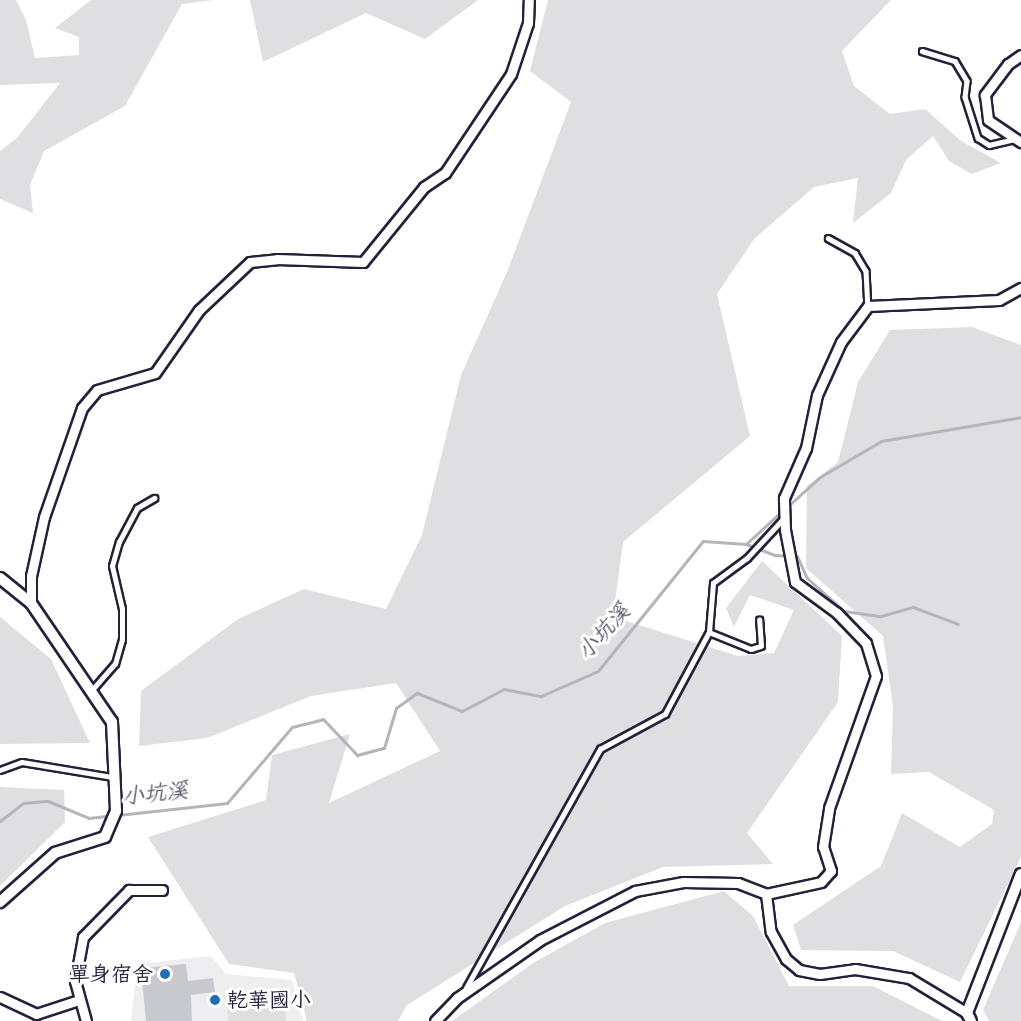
<!DOCTYPE html>
<meta charset="utf-8">
<style>
body{margin:0}
#map{position:relative;width:1021px;height:1021px;overflow:hidden;background:#fff;font-family:"Comic Neue","LXGW WenKai TC",sans-serif}
div>[style]{position:absolute}
[style*='--x']{left:calc(var(--x)*1px);top:calc(var(--y)*1px);width:calc(var(--w)*1px);rotate:calc(var(--a)*1deg)}
.built>*{inset:0;background:#eeeef1}
.green>*{inset:0;background:#dfdfe2}
.stream>*{height:3px;margin:-1.5px;padding:0 1.5px;transform-origin:1.5px;border-radius:1.5px;background:#b4b4bc}
.building>*{inset:0;background:#c8c8cf}
.roads{filter:drop-shadow(2px 0 #22223b) drop-shadow(-2px 0 #22223b) drop-shadow(0 2px #22223b) drop-shadow(0 -2px #22223b)}
.service>*{height:4.5px;margin:-2.25px;padding:0 2.25px;transform-origin:2.25px;border-radius:2.25px;background:#fff}
.minor>*{height:9px;margin:-4.5px;padding:0 4.5px;transform-origin:4.5px;border-radius:4.5px;background:#fff}
.tertiary>*{height:10px;margin:-5px;padding:0 5px;transform-origin:5px;border-radius:5px;background:#fff}
.dots>*{width:16px;height:16px;translate:-50% -50%;box-sizing:border-box;border:3px solid #fff;border-radius:50%}
span{translate:-50% -50%;white-space:nowrap;text-align:center;line-height:1.15;-webkit-text-stroke:6px #fff;paint-order:stroke}
.poi-label{font-size:21px;color:#22223b}
.right{translate:-100% -50%;text-align:right}
.left{translate:0 -50%;text-align:left}
.water-label{font-size:22px;color:#5c5c6f;font-style:italic}
</style>
<div id="map">
<div class="built">
<div style="clip-path:polygon(211px 956px,226px 974px,292px 980px,303px 1021px,131px 1021px,137px 964px)"></div>
</div>
<div class="green">
<div style="clip-path:polygon(0 0,16px 0,26px 20px,35px 58px,79px 55px,79px 37px,55px 28px,91px 0,214px 0,182px 4px,125px 106px,44px 151px,30px 185px,33px 213px,0 199px,0 151px,17px 138px,60px 83px,0 85px)"></div>
<div style="clip-path:polygon(250px 0,478px 0,425px 39px,366px 13px,263px 62px)"></div>
<div style="clip-path:polygon(548px 0,891px 0,842px 51px,854px 86px,890px 114px,925px 109px,961px 141px,1001px 163px,972px 174px,949px 161px,933px 136px,906px 160px,891px 193px,853px 223px,858px 178px,814px 187px,754px 239px,717px 294px,750px 436px,623px 542px,613px 617px,738px 656px,774px 653px,794px 610px,750px 595px,734px 627px,726px 608px,762px 561px,842px 636px,838px 702px,747px 833px,773px 864px,663px 867px,565px 906px,407px 1005px,398px 1021px,307px 1021px,294px 973px,229px 964px,148px 837px,266px 800px,272px 755px,350px 734px,329px 803px,440px 751px,396px 683px,311px 696px,207px 738px,139px 746px,141px 691px,238px 619px,304px 589px,386px 609px,422px 535px,461px 375px,507px 272px,571px 102px,530px 71px)"></div>
<div style="clip-path:polygon(972px 327px,1021px 345px,1021px 857px,960px 982px,893px 951px,801px 950px,793px 925px,881px 866px,902px 813px,960px 847px,992px 824px,994px 810px,929px 772px,891px 774px,893px 706px,883px 636px,806px 568px,807px 486px,838px 462px,858px 382px,890px 330px)"></div>
<div style="clip-path:polygon(0 617px,51px 659px,90px 743px,0 744px)"></div>
<div style="clip-path:polygon(0 787px,64px 790px,65px 822px,0 886px)"></div>
<div style="clip-path:polygon(724px 891px,753px 916px,789px 986px,873px 986px,942px 1021px,452px 1021px,533px 963px,605px 923px)"></div>
<div style="clip-path:polygon(1021px 922px,1021px 1021px,989px 1021px,983px 1010px)"></div>
<div style="clip-path:polygon(285px 1007px,286px 1021px,228px 1021px,227px 1010px)"></div>
</div>
<div class="stream">
<div style="--x:788;--y:506;--w:43;--a:-42.2"></div>
<div style="--x:820;--y:477;--w:71;--a:-30.5"></div>
<div style="--x:881;--y:441;--w:142;--a:-9.7"></div>
<div style="--x:746;--y:544;--w:31;--a:21"></div>
<div style="--x:775;--y:555;--w:22;--a:3"></div>
<div style="--x:797;--y:556;--w:24;--a:66"></div>
<div style="--x:807;--y:578;--w:50;--a:41.7"></div>
<div style="--x:844;--y:611;--w:37;--a:8"></div>
<div style="--x:881;--y:616;--w:33;--a:-16"></div>
<div style="--x:913;--y:607;--w:48;--a:20.7"></div>
<div style="--x:118;--y:815;--w:110;--a:-6.3"></div>
<div style="--x:227;--y:803;--w:100;--a:-49.5"></div>
<div style="--x:292;--y:727;--w:32;--a:-14"></div>
<div style="--x:323;--y:719;--w:50;--a:46.6"></div>
<div style="--x:357;--y:755;--w:28;--a:-15"></div>
<div style="--x:384;--y:748;--w:42;--a:-73.3"></div>
<div style="--x:396;--y:708;--w:26;--a:-36"></div>
<div style="--x:417;--y:693;--w:48;--a:21.8"></div>
<div style="--x:462;--y:711;--w:47;--a:-27.6"></div>
<div style="--x:504;--y:689;--w:38;--a:11"></div>
<div style="--x:541;--y:696;--w:62;--a:-23.7"></div>
<div style="--x:598;--y:671;--w:167;--a:-51.1"></div>
<div style="--x:703;--y:541;--w:43;--a:4"></div>
<div style="--x:746;--y:544;--w:50;--a:-42.6"></div>
<div style="--x:0;--y:821;--w:29;--a:-38"></div>
<div style="--x:23;--y:803;--w:25;--a:-5"></div>
<div style="--x:48;--y:801;--w:44;--a:22.5"></div>
<div style="--x:89;--y:818;--w:23;--a:-7"></div>
</div>
<div class="building">
<div style="clip-path:polygon(186px 964px,188px 981px,213px 978px,215px 992px,191px 995px,192px 1021px,146px 1021px,141px 968px)"></div>
</div>
<div class="roads">
<div class="service">
<div style="--x:922;--y:51;--w:34;--a:17"></div>
<div style="--x:955;--y:61;--w:23;--a:59"></div>
<div style="--x:967;--y:81;--w:16;--a:97"></div>
<div style="--x:965;--y:97;--w:43;--a:72.4"></div>
<div style="--x:978;--y:138;--w:13;--a:32"></div>
<div style="--x:989;--y:145;--w:27;--a:-13"></div>
<div style="--x:828;--y:238;--w:31;--a:29"></div>
<div style="--x:855;--y:253;--w:21;--a:59"></div>
<div style="--x:866;--y:271;--w:35;--a:87"></div>
<div style="--x:709;--y:632;--w:45;--a:22"></div>
<div style="--x:751;--y:649;--w:10;--a:-17"></div>
<div style="--x:761;--y:646;--w:26;--a:-94"></div>
<div style="--x:92;--y:690;--w:35;--a:-49"></div>
<div style="--x:115;--y:664;--w:25;--a:-74"></div>
<div style="--x:122;--y:640;--w:31;--a:-90"></div>
<div style="--x:122;--y:609;--w:44;--a:-103.1"></div>
<div style="--x:112;--y:566;--w:25;--a:-74"></div>
<div style="--x:119;--y:542;--w:38;--a:-62"></div>
<div style="--x:137;--y:508;--w:20;--a:-30"></div>
<div style="--x:0;--y:770;--w:23;--a:-20"></div>
<div style="--x:22;--y:762;--w:92;--a:9.4"></div>
<div style="--x:466;--y:988;--w:274;--a:-60.7"></div>
<div style="--x:600;--y:749;--w:74;--a:-28.3"></div>
<div style="--x:665;--y:714;--w:93;--a:-61.8"></div>
<div style="--x:709;--y:632;--w:49;--a:-85.3"></div>
<div style="--x:713;--y:583;--w:42;--a:-36.3"></div>
<div style="--x:747;--y:558;--w:53;--a:-47.3"></div>
</div>
<div class="minor">
<div style="--x:1021;--y:55;--w:16;--a:145"></div>
<div style="--x:1008;--y:64;--w:39;--a:127"></div>
<div style="--x:985;--y:95;--w:25;--a:83"></div>
<div style="--x:988;--y:120;--w:40;--a:34"></div>
<div style="--x:31;--y:603;--w:27;--a:-90"></div>
<div style="--x:31;--y:576;--w:60;--a:-77.6"></div>
<div style="--x:44;--y:517;--w:115;--a:-70.8"></div>
<div style="--x:82;--y:408;--w:23;--a:-50"></div>
<div style="--x:97;--y:390;--w:60;--a:-16.3"></div>
<div style="--x:155;--y:373;--w:77;--a:-55.1"></div>
<div style="--x:199;--y:310;--w:70;--a:-43.3"></div>
<div style="--x:250;--y:262;--w:27;--a:-6"></div>
<div style="--x:277;--y:259;--w:86;--a:2"></div>
<div style="--x:363;--y:262;--w:97;--a:-50.9"></div>
<div style="--x:424;--y:187;--w:25;--a:-34"></div>
<div style="--x:445;--y:173;--w:119;--a:-56.3"></div>
<div style="--x:511;--y:74;--w:54;--a:-71.6"></div>
<div style="--x:528;--y:23;--w:23;--a:-88"></div>
<div style="--x:766;--y:894;--w:56;--a:-12.3"></div>
<div style="--x:821;--y:882;--w:15;--a:-48"></div>
<div style="--x:831;--y:871;--w:25;--a:-108"></div>
<div style="--x:823;--y:847;--w:39;--a:-81"></div>
<div style="--x:829;--y:808;--w:140;--a:-70.4"></div>
<div style="--x:876;--y:676;--w:34;--a:-107"></div>
<div style="--x:866;--y:643;--w:42;--a:-134"></div>
<div style="--x:837;--y:613;--w:52;--a:-143.6"></div>
<div style="--x:795;--y:582;--w:53;--a:-100.9"></div>
<div style="--x:785;--y:530;--w:32;--a:-92"></div>
<div style="--x:784;--y:498;--w:55;--a:-66.3"></div>
<div style="--x:806;--y:448;--w:54;--a:-78.3"></div>
<div style="--x:817;--y:395;--w:58;--a:-65.6"></div>
<div style="--x:841;--y:342;--w:45;--a:-53.1"></div>
<div style="--x:868;--y:306;--w:131;--a:-2.6"></div>
<div style="--x:999;--y:300;--w:25;--a:-29"></div>
<div style="--x:0;--y:997;--w:40;--a:25"></div>
<div style="--x:36;--y:1014;--w:45;--a:-18"></div>
<div style="--x:86;--y:1021;--w:41;--a:-105.4"></div>
<div style="--x:75;--y:981;--w:45;--a:-79.7"></div>
<div style="--x:83;--y:937;--w:66;--a:-45.6"></div>
<div style="--x:129;--y:890;--w:33;--a:0"></div>
<div style="--x:435;--y:1021;--w:32;--a:-46"></div>
<div style="--x:457;--y:998;--w:101;--a:-34.9"></div>
<div style="--x:540;--y:940;--w:107;--a:-27.3"></div>
<div style="--x:635;--y:891;--w:49;--a:-10.6"></div>
<div style="--x:683;--y:882;--w:55;--a:1"></div>
<div style="--x:738;--y:883;--w:30;--a:21"></div>
<div style="--x:766;--y:894;--w:38;--a:83"></div>
<div style="--x:771;--y:932;--w:31;--a:61"></div>
<div style="--x:786;--y:959;--w:17;--a:40"></div>
<div style="--x:799;--y:970;--w:21;--a:11"></div>
<div style="--x:820;--y:974;--w:35;--a:-8"></div>
<div style="--x:855;--y:969;--w:55;--a:9.5"></div>
<div style="--x:909;--y:978;--w:68;--a:31.1"></div>
</div>
<div class="tertiary">
<div style="--x:0;--y:578;--w:40;--a:39"></div>
<div style="--x:31;--y:603;--w:144;--a:55.8"></div>
<div style="--x:112;--y:722;--w:89;--a:87.4"></div>
<div style="--x:116;--y:811;--w:28;--a:113"></div>
<div style="--x:105;--y:837;--w:52;--a:162.3"></div>
<div style="--x:55;--y:853;--w:74;--a:138.3"></div>
<div style="--x:971;--y:1021;--w:9;--a:-117"></div>
<div style="--x:967;--y:1013;--w:149;--a:-68.8"></div>
</div>
</div>
<div class="dots">
<div style="left:165px;top:974px;background:#1f6fb2"></div>
<div style="left:215px;top:1000px;background:#1f6fb2"></div>
</div>
<div class="poi-label">
<span class="right" style="left:153px;top:974px">單身宿舍</span>
<span class="left" style="left:227px;top:1000px">乾華國小</span>
</div>
<div class="water-label">
<span style="left:604px;top:632px;rotate:-48deg">小坑溪</span>
<span style="left:155px;top:794px;rotate:-6deg">小坑溪</span>
</div>
</div>
